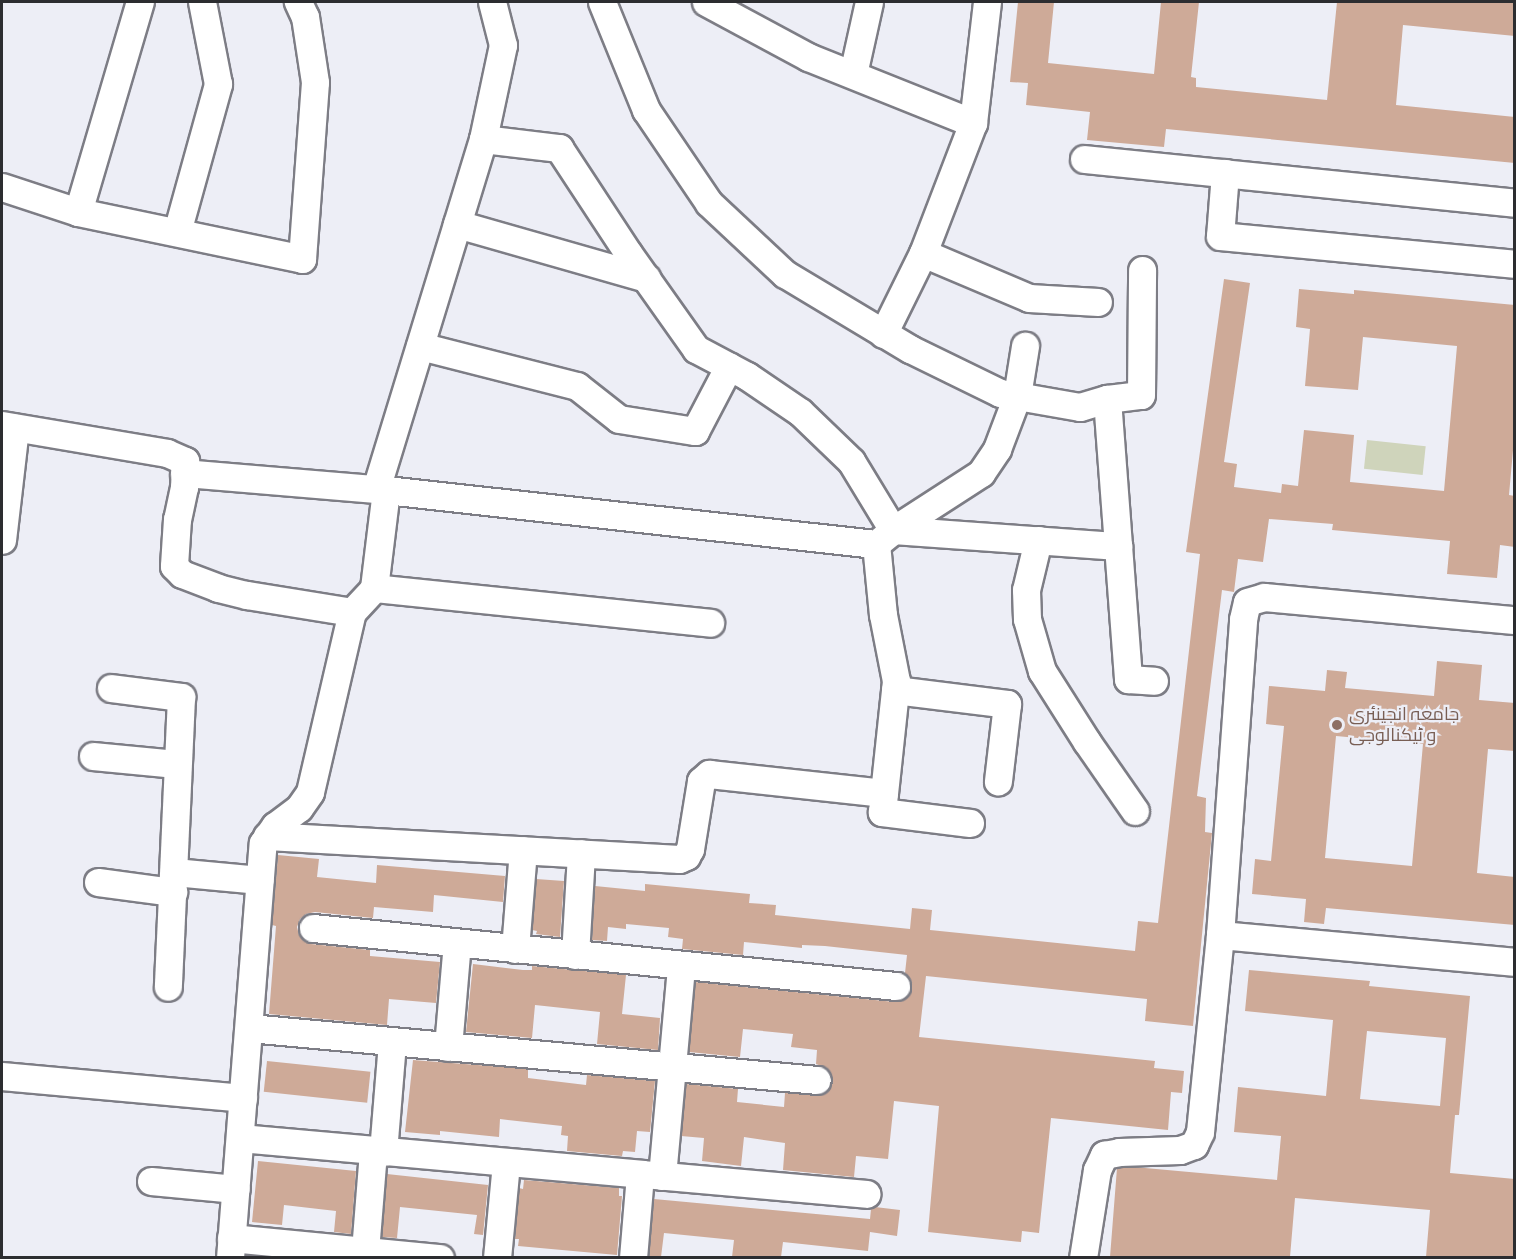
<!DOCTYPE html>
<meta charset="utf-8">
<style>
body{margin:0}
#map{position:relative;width:1516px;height:1259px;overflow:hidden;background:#edeef6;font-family:Bitter,Cairo,serif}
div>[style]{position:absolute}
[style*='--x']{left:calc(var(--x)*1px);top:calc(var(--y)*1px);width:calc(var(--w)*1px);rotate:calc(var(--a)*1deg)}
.green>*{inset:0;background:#cfd4bb;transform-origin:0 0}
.building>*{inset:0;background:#ceaa98;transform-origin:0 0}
.roads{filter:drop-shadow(2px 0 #7d7d85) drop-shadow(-2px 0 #7d7d85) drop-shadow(0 2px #7d7d85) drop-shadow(0 -2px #7d7d85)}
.minor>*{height:27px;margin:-13.5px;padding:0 13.5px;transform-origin:13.5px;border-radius:13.5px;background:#fff}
.dots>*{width:16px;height:16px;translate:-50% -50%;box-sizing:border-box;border:3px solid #edeef6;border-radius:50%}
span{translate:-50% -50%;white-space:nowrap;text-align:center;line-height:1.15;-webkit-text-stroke:4.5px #edeef6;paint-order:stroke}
.education-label{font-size:18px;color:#785e54}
.left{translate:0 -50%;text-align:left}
.frame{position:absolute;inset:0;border:3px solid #2c2d30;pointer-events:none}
</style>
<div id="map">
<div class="green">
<div style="left:1367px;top:440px;width:59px;height:29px;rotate:6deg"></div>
</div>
<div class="building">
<div style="clip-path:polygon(1018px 2px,1054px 2px,1048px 63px,1154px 74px,1161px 2px,1199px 2px,1191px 77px,1196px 78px,1196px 87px,1327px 100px,1337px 2px,1515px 2px,1515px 36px,1403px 25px,1396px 105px,1515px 117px,1515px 163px,1166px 129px,1164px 147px,1087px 140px,1090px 112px,1026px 105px,1028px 83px,1010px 82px)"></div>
<div style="clip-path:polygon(1224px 279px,1250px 283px,1224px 462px,1237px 464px,1234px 487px,1281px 493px,1282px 484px,1298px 486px,1304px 430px,1354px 435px,1350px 482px,1444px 491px,1457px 346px,1363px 337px,1358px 390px,1305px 386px,1310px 329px,1296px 327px,1299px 289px,1354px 294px,1354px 290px,1515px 305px,1515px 428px,1509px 495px,1515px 496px,1515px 547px,1500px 545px,1497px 578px,1447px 574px,1450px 541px,1332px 530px,1333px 524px,1269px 519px,1263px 562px,1238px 559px,1234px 592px,1222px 590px,1197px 796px,1206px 798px,1205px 832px,1212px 833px,1193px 1026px,1145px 1021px,1147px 999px,926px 976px,919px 1037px,1155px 1061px,1154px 1068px,1184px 1071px,1182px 1093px,1171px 1092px,1168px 1130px,1051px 1118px,1039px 1233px,1022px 1231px,1021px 1242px,928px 1232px,939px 1106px,894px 1101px,888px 1159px,856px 1156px,854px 1177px,783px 1170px,785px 1143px,744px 1137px,741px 1166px,702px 1161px,704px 1138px,681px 1136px,686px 1084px,738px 1089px,737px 1102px,784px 1107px,785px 1093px,823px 1094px,830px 1089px,833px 1081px,827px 1068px,816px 1064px,817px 1050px,791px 1047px,793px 1034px,743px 1029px,740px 1057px,689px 1052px,695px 982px,895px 1002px,903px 1000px,912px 988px,911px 980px,905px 973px,907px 955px,825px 946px,802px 945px,802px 948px,744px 942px,743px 955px,682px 949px,683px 939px,668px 937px,669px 928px,626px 924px,626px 929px,608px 927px,607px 941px,592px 940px,595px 886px,645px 891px,645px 884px,750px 894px,749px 903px,776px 905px,775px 915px,910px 929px,912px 908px,932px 910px,930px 930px,1135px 951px,1138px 921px,1158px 923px,1200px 554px,1186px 552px)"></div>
<div style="clip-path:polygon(evenodd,1437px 661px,1482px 665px,1479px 700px,1515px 703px,1515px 751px,1488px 749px,1477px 873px,1515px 877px,1515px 925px,1326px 908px,1324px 924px,1304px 922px,1306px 899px,1252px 894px,1255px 859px,1271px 861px,1284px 726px,1266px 724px,1269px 686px,1325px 691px,1327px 670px,1347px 672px,1345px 688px,1434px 696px,1437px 661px,1336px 736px,1423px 744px,1412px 866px,1325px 858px,1336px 736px)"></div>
<div style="clip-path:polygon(278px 855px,319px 859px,317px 877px,376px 883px,377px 865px,505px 876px,503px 902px,434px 895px,433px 912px,374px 907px,373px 918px,315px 912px,306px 914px,300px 919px,297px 927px,299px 935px,311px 944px,370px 950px,370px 956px,440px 962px,436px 1003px,389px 999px,387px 1025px,269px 1014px,276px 926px,272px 925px)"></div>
<div style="clip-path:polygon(536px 879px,564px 881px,560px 937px,536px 934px,537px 931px,532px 930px)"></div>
<div style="clip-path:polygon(473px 964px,523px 970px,532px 970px,532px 966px,626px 975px,622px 1014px,660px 1018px,658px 1050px,597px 1044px,600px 1012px,535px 1005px,532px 1038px,466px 1032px)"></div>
<div style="clip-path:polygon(evenodd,1249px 970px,1370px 981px,1369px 986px,1470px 996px,1459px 1115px,1455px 1115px,1450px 1173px,1515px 1179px,1515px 1257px,1426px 1257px,1430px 1210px,1295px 1198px,1290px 1257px,1110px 1257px,1117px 1168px,1134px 1167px,1277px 1180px,1281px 1136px,1234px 1132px,1238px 1087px,1326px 1096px,1333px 1020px,1245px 1011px,1249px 970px,1367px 1031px,1446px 1038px,1440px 1106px,1360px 1099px,1367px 1031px)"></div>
<div style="clip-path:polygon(413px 1060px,528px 1069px,528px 1078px,586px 1085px,587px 1075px,655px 1081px,650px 1132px,637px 1131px,635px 1152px,623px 1151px,622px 1156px,567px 1151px,568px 1136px,561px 1135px,562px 1126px,500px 1119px,499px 1137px,440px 1131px,440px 1135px,405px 1132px)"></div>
<div style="left:267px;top:1061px;width:104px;height:31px;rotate:6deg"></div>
<div style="clip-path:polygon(258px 1161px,356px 1171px,351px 1234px,334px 1232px,336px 1211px,284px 1205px,282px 1225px,252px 1222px)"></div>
<div style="clip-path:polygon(387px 1174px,488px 1185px,483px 1235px,474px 1234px,477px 1215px,400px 1207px,397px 1238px,382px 1237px)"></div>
<div style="clip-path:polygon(524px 1180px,619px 1188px,619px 1196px,622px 1196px,617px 1255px,518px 1246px,519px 1239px,515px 1239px,519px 1188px,523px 1189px)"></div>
<div style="clip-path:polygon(654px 1199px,870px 1219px,871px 1209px,875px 1207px,900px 1210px,897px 1236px,870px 1232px,868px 1251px,783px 1242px,781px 1257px,732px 1257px,734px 1240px,664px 1233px,661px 1257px,649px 1257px)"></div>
</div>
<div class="roads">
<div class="minor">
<div style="--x:602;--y:2;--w:117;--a:67.8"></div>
<div style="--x:646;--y:110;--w:112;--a:55.9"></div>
<div style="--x:709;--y:203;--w:104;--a:43.1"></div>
<div style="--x:785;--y:274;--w:146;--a:31"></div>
<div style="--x:910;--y:349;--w:100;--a:26.1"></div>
<div style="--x:1000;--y:393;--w:81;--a:9.9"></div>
<div style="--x:1080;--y:407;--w:28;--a:-17"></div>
<div style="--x:1107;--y:399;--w:34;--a:-7"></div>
<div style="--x:1141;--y:395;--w:125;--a:-89.5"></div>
<div style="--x:706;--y:2;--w:116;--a:28.3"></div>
<div style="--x:808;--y:57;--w:178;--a:21.8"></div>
<div style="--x:853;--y:74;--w:74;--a:-77.5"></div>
<div style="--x:483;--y:139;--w:77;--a:6.8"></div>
<div style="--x:559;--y:148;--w:126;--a:56.7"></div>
<div style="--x:628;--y:253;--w:118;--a:54.7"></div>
<div style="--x:696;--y:349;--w:58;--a:27.9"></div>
<div style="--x:747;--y:376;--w:64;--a:34.2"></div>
<div style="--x:800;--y:412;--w:71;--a:43.9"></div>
<div style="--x:851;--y:461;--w:81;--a:58.7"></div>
<div style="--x:1084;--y:159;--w:432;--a:5.8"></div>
<div style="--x:1225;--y:173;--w:63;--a:94.5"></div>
<div style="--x:1220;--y:236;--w:295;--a:5.4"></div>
<div style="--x:2;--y:187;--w:80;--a:18.2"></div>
<div style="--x:78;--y:212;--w:229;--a:11.8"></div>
<div style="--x:302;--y:259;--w:177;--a:-85.8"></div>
<div style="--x:315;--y:82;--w:66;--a:-98.7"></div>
<div style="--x:305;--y:17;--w:17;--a:-115"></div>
<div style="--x:78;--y:212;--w:219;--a:-73.6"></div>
<div style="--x:457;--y:224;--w:197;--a:15.9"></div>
<div style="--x:177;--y:232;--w:154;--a:-74.5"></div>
<div style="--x:218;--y:84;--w:84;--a:-101"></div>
<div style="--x:923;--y:253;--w:115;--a:23"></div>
<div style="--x:1029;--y:298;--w:69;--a:3.3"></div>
<div style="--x:883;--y:334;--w:90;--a:-63.7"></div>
<div style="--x:923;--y:253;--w:139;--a:-69"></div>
<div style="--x:973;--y:123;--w:122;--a:-83.4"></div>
<div style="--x:420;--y:346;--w:162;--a:14.3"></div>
<div style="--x:577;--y:386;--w:53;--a:38.2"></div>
<div style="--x:619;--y:419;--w:77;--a:9"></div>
<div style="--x:695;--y:431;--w:73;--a:-62.4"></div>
<div style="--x:1107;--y:399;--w:281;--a:85.7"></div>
<div style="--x:1128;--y:679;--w:26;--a:4"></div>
<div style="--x:2;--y:425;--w:167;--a:9.6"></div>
<div style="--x:167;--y:453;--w:20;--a:24"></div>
<div style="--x:185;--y:461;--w:26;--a:92"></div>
<div style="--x:184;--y:487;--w:33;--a:102"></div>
<div style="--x:177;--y:519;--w:47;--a:93.7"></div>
<div style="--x:174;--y:566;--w:11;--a:45"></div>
<div style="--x:182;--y:574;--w:39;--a:21"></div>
<div style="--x:218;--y:588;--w:30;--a:14"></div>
<div style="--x:247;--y:595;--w:106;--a:9.2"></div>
<div style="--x:184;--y:473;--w:203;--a:4.8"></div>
<div style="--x:386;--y:490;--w:493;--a:6.3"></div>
<div style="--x:376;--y:489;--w:366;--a:-73"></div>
<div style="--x:483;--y:139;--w:96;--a:-78"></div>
<div style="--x:503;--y:45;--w:44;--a:-104.3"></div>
<div style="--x:893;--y:530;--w:226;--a:4.1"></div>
<div style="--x:2;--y:540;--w:113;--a:-83.4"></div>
<div style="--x:1038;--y:540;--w:51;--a:103.5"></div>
<div style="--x:1026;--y:590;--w:29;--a:88"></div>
<div style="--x:1027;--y:619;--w:54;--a:73.9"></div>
<div style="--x:1042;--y:671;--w:84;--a:57.6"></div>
<div style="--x:1087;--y:742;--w:84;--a:55.2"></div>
<div style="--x:374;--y:588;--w:99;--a:-83"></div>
<div style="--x:111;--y:688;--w:71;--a:7.3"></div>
<div style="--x:181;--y:697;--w:290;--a:92.6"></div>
<div style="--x:895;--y:690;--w:113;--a:7.1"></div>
<div style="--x:1007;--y:704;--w:78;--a:96.7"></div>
<div style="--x:93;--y:756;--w:83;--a:5.5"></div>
<div style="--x:970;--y:823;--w:89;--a:-172.9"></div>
<div style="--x:882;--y:812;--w:132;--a:-83.9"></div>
<div style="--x:896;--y:681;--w:67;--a:-101.1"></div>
<div style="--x:883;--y:615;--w:71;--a:-95.6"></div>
<div style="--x:876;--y:544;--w:22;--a:-39"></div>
<div style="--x:893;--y:530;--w:105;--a:-32.9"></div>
<div style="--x:981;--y:473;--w:29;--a:-56"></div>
<div style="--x:997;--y:449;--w:57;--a:-69.3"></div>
<div style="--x:1017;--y:396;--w:51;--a:-80.9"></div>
<div style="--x:267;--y:836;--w:413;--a:3.2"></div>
<div style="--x:679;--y:859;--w:8;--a:-23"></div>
<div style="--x:686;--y:856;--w:8;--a:-60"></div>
<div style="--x:690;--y:849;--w:69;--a:-80.8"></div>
<div style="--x:701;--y:781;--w:11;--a:-41"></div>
<div style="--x:709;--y:774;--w:176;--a:6.2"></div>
<div style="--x:174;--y:872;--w:86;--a:5.3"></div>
<div style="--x:98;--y:882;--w:76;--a:7.6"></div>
<div style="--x:313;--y:928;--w:586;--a:5.68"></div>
<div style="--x:1220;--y:935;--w:295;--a:5.2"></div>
<div style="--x:515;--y:949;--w:99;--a:-85.4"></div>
<div style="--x:575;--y:955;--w:102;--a:-86.6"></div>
<div style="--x:249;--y:1028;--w:570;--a:5.23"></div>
<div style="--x:448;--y:1047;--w:104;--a:-85.1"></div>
<div style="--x:2;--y:1076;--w:242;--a:5.2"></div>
<div style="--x:240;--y:1138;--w:629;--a:5.1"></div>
<div style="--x:383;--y:1152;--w:110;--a:-85.3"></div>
<div style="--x:662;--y:1176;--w:211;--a:-84.8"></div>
<div style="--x:151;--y:1181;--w:85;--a:5.4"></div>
<div style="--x:231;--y:1238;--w:210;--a:5.5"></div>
<div style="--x:365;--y:1251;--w:100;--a:-85.4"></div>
<div style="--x:230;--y:1258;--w:416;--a:-85.5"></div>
<div style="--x:263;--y:843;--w:21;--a:-55"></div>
<div style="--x:275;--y:826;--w:30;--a:-37"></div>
<div style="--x:299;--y:808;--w:19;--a:-55"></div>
<div style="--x:310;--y:792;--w:185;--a:-76.9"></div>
<div style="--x:352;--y:612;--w:33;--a:-47"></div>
<div style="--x:374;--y:588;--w:338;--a:5.9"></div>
<div style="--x:497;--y:1258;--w:96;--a:-84.6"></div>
<div style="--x:633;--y:1258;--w:84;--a:-85.2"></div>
<div style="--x:1083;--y:1258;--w:89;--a:-81"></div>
<div style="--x:1097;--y:1170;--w:17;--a:-65"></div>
<div style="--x:1104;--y:1155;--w:15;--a:-11"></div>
<div style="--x:1119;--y:1152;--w:61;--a:-1.9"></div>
<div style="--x:1180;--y:1150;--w:15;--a:-20"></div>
<div style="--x:1194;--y:1145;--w:14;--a:-65"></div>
<div style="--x:1200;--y:1132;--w:198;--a:-84.2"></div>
<div style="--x:1220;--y:935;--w:317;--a:-85.8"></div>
<div style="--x:1243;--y:619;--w:17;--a:-77"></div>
<div style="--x:1247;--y:602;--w:18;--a:-16"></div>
<div style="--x:1264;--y:597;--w:251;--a:5.3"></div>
</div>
</div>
<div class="dots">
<div style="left:1337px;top:725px;background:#8d6e63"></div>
</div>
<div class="education-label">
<span class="left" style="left:1349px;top:725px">جامعہ انجینئری<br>و ٹیکنالوجی</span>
</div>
<div class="frame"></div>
</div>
